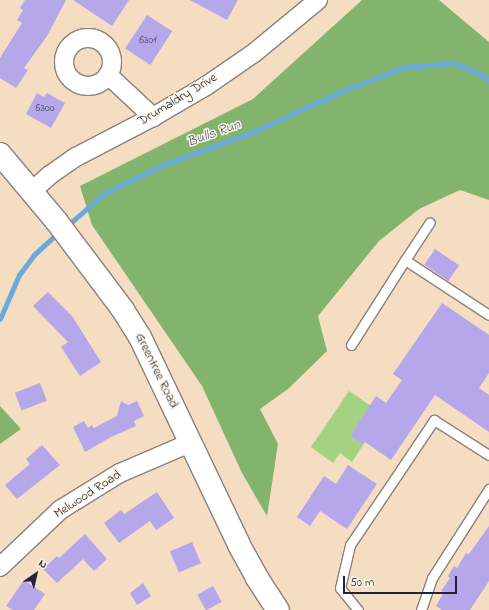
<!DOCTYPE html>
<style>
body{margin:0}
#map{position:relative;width:489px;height:610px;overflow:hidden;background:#f4ddc1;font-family:"Indie Flower",sans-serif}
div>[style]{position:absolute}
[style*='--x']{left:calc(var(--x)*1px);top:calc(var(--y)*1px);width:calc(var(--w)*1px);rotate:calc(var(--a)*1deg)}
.green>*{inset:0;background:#a3d280}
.forest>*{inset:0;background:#82b46e}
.stream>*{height:4.5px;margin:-2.25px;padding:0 2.25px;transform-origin:2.25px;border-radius:2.25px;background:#6ba9dd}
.building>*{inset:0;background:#b6a7ea;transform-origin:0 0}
.roads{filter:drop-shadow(1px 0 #8b807e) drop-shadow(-1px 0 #8b807e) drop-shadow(0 1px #8b807e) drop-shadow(0 -1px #8b807e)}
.service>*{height:9px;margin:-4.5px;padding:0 4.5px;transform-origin:4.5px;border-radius:4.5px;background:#fff}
.minor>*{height:18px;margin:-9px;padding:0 9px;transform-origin:9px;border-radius:9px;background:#fff}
.minor>.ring{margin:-9px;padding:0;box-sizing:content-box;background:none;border:18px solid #fff;border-radius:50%}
.tertiary>*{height:22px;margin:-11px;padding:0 11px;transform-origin:11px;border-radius:11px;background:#fff}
span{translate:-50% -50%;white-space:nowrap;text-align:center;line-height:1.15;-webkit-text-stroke:3px #fcf5e5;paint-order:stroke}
.number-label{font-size:11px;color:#474367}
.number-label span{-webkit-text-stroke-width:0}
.street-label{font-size:13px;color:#22223b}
.water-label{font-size:14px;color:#3f587c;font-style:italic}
.north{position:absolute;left:16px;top:554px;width:40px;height:40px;-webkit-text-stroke:3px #fcf5e5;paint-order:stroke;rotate:34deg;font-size:11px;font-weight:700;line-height:16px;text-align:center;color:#22223b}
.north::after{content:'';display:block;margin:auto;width:14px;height:18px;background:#22223b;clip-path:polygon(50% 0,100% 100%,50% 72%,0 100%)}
.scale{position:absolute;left:343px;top:576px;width:114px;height:18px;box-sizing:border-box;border:2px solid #22223b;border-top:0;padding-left:5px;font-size:12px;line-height:14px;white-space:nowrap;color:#22223b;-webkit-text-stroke:3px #fcf5e5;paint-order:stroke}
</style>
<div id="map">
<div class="green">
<div style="clip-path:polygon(349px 391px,371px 406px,350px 436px,363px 445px,352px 462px,340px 453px,333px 463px,311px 447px)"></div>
</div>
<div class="forest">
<div style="clip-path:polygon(362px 0,439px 0,489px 42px,489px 200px,460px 190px,419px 209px,379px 241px,318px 316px,327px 351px,288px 389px,260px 409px,278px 444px,267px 516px,242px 473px,202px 386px,92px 225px,80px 186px,253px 99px)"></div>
<div style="clip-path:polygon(0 406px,21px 429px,0 444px)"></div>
</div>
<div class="stream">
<div style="--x:67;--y:226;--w:50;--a:-41"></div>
<div style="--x:105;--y:193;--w:67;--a:-25.8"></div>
<div style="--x:165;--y:164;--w:94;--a:-20"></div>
<div style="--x:253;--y:132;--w:96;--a:-24.7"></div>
<div style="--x:340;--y:92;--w:70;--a:-21"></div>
<div style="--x:405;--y:67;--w:49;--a:-4.7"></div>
<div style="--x:454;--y:63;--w:27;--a:22"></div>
<div style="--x:479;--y:73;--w:12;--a:35"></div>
<div style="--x:0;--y:319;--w:48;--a:-66.6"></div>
<div style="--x:19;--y:275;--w:25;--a:-53"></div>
<div style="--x:34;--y:255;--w:33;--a:-43"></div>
</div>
<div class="building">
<div style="clip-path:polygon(25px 0,66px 0,47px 36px,24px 68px,28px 70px,16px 88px,0 78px,0 58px,22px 23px,17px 20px,23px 10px,20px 8px)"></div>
<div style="clip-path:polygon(73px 0,129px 0,112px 26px)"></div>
<div style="clip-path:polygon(190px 0,238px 0,227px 20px)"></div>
<div style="left:147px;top:15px;width:30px;height:40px;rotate:33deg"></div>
<div style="clip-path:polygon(37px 93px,44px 97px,47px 93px,65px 103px,51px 128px,26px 114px)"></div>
<div style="left:435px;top:249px;width:29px;height:19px;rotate:34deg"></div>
<div style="clip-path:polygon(48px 292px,72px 316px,101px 362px,80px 376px,61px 347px,68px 342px,33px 306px)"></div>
<div style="clip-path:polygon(442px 303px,489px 335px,489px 373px,479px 388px,489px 395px,489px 432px,435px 395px,391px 460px,365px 442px,363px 445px,350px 436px,376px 396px,386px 403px,402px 380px,393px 374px)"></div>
<div style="left:40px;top:383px;width:19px;height:27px;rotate:69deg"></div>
<div style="clip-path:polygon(121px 401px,128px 405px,137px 401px,144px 416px,134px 421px,136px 426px,111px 437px,85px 452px,73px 427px,84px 421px,88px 428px,92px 425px,94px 428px,117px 416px)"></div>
<div style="clip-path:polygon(42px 445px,60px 465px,17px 499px,5px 485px,30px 464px,26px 459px)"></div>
<div style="clip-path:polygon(348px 465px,377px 484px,347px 529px,320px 511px,310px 526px,297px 517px,324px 476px,336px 484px)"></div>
<div style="clip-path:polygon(157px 492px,174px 518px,156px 530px,150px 521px,119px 543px,104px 523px,121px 510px,124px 514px)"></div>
<div style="clip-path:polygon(489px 526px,489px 581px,470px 610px,442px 610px,436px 606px,444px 592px,441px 591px,450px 578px,448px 576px,454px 566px,457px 568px,466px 553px,469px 554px)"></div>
<div style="clip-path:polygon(85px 534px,107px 559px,94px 571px,83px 559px,57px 583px,43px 569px,57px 556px,59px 558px)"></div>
<div style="left:192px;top:542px;width:23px;height:24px;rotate:67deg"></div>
<div style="clip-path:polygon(24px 580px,45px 594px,34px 610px,13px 610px,6px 606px)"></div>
<div style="clip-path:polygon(143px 583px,151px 596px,137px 605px,130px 593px)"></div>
<div style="left:213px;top:586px;width:18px;height:18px;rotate:61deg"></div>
</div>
<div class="roads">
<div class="service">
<div style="--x:405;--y:260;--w:45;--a:-56.7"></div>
<div style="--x:351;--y:345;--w:101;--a:-57.6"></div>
<div style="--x:405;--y:260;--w:100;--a:33.2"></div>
<div style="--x:358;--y:610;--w:28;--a:-129"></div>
<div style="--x:340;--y:588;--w:44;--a:-76.9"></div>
<div style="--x:350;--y:545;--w:151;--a:-56.1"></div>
<div style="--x:434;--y:420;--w:65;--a:32.5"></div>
<div style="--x:421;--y:610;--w:34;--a:-71"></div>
<div style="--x:432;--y:578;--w:106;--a:-57.4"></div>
</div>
<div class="minor">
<div class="ring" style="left:64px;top:38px;width:30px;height:30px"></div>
<div style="--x:108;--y:75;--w:62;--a:43"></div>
<div style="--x:32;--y:191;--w:24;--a:-42"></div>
<div style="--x:50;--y:175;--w:32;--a:-35"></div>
<div style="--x:76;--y:157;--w:87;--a:-27.5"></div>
<div style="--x:153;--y:117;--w:61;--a:-30.3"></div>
<div style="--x:206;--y:86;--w:58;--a:-34.5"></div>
<div style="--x:254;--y:53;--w:83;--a:-39.6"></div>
<div style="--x:0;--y:567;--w:83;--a:-43.5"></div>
<div style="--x:60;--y:510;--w:70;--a:-31.7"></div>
<div style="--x:120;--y:473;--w:76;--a:-23.2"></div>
</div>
<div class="tertiary">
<div style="--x:0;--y:154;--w:89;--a:50"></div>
<div style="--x:57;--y:222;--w:110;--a:53.1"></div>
<div style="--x:123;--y:310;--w:32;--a:58"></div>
<div style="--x:140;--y:337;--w:230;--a:64.5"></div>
<div style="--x:239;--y:545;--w:38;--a:61"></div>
<div style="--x:257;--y:578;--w:38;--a:57"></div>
</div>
</div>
<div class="number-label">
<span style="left:148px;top:40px">6301</span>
<span style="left:45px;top:108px">6300</span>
</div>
<div class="street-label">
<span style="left:178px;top:100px;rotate:-31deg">Drumaldry Drive</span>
<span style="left:156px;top:371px;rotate:64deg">Greentree Road</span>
<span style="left:88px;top:495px;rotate:-33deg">Melwood Road</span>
</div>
<div class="water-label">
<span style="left:214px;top:134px;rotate:-20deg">Bulls Run</span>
</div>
<div class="north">N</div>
<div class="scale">50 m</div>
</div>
